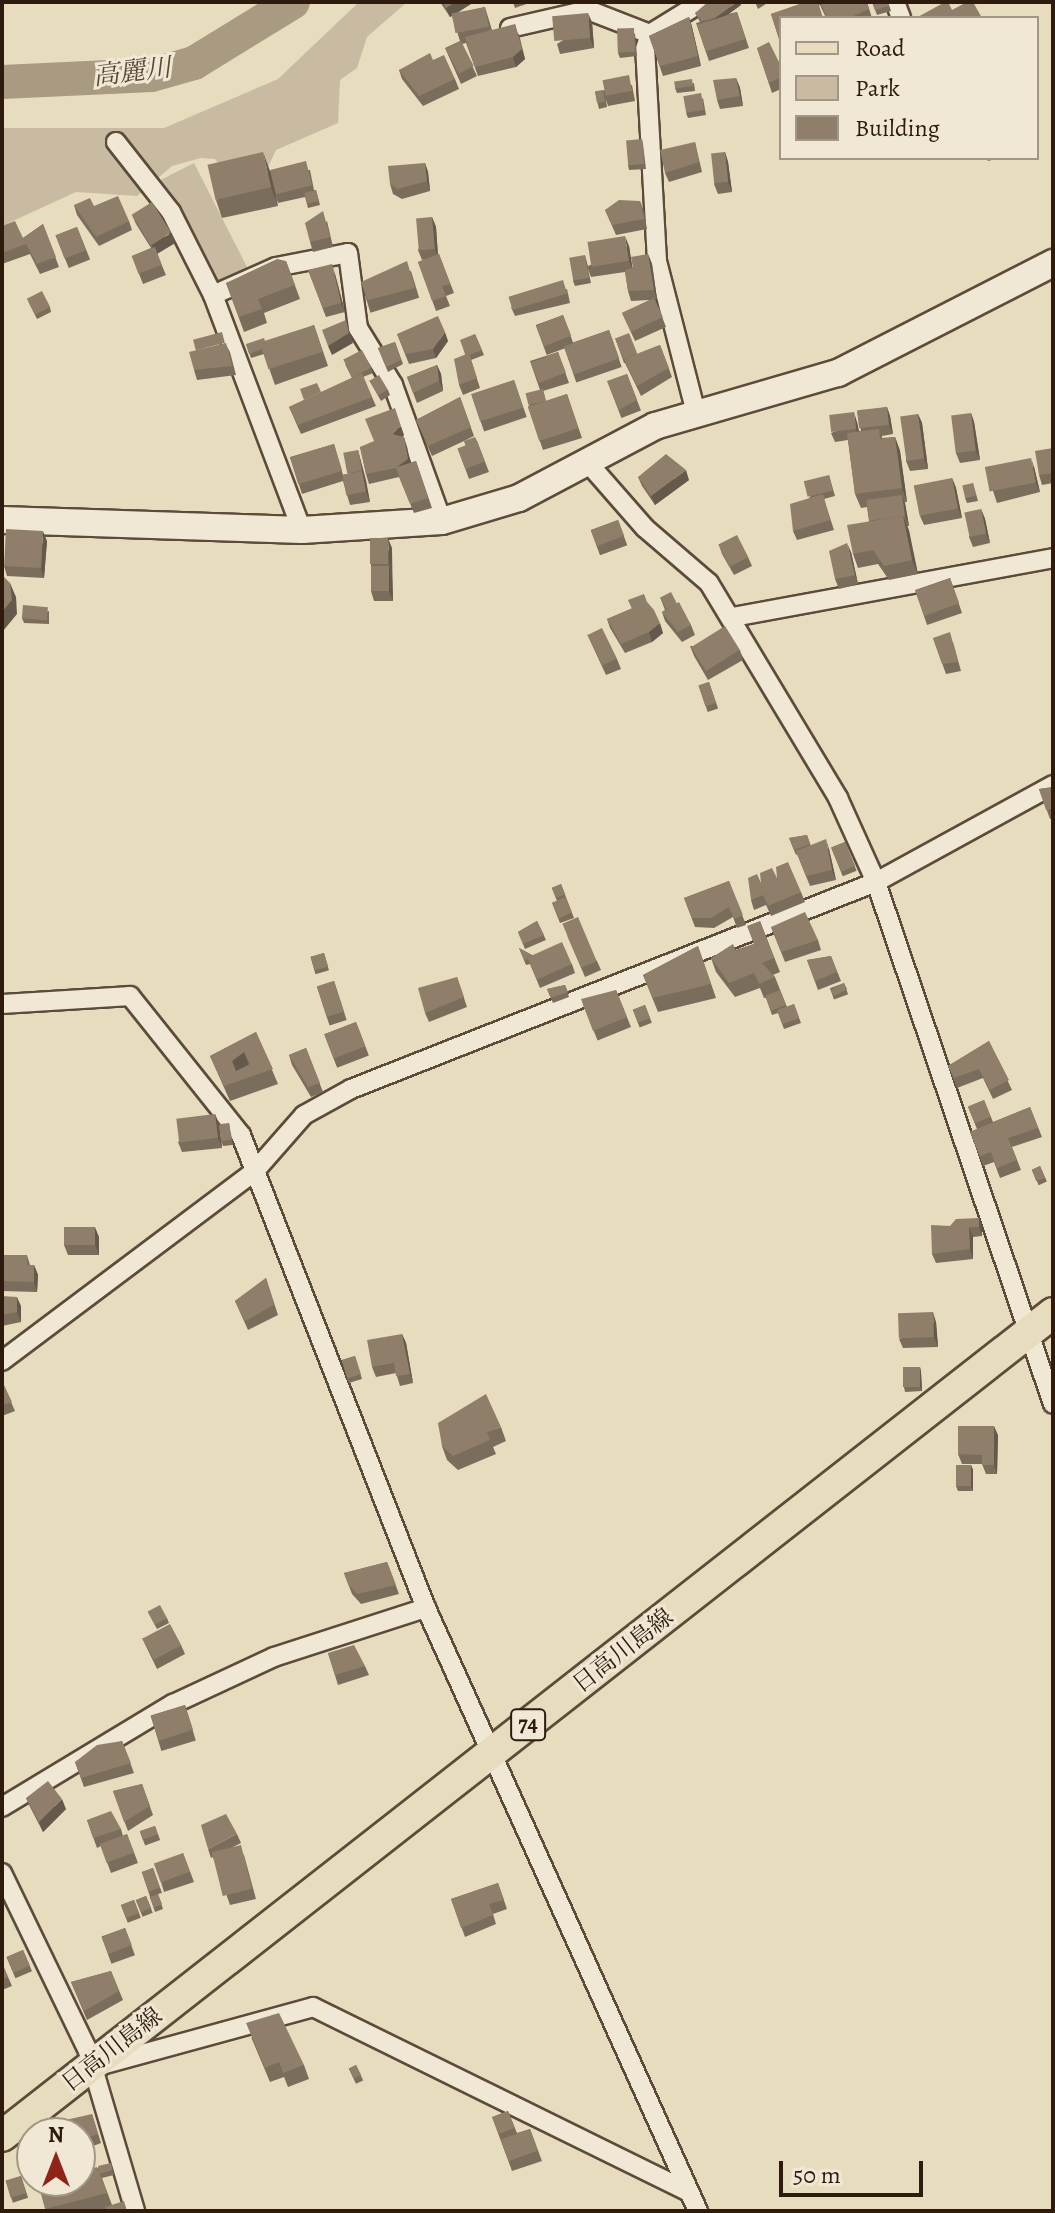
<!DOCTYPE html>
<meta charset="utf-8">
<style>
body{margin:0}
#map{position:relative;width:1055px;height:2213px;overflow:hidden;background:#e8dcbf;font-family:Alegreya,"Noto Serif JP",serif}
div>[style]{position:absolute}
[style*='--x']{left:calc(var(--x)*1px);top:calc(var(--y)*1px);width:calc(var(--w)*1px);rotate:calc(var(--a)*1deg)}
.green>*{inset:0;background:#c9bba1;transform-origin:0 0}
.river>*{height:34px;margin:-17px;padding:0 17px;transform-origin:17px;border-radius:17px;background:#a99a82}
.roads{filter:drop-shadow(2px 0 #5d4b3a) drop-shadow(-2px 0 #5d4b3a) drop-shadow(0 2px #5d4b3a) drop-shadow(0 -2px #5d4b3a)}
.street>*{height:18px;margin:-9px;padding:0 9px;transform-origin:9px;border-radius:9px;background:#f0e8d5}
.secondary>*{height:26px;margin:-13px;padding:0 13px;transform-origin:13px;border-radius:13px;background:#f0e8d5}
.primary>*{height:30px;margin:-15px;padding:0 15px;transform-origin:15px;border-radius:15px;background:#e8dcbf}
.wall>*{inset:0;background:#7b6d5b;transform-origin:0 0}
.shaded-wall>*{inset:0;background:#64594a}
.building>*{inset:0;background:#8f7f6a;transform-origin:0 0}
span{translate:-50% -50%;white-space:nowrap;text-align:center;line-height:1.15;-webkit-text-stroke:6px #f0e8d5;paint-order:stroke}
.shield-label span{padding:2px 6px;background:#f0e8d5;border:2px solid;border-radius:6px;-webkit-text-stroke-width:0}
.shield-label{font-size:22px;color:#2f1b0d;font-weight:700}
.street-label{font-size:24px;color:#2f1b0d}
.water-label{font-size:26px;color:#5a4736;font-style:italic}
.frame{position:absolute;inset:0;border:4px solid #2f1b0d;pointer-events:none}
.legend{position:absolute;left:779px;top:16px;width:260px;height:144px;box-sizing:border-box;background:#f0e8d5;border:2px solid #a39685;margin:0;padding:10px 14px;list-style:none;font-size:24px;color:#2f1b0d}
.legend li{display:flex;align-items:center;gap:16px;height:40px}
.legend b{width:40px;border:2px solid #a39685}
.north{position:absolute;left:16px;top:2117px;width:80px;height:80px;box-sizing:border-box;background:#f0e8d5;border:2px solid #a39685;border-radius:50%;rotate:0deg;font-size:22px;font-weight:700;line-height:32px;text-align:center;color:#2f1b0d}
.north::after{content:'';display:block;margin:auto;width:28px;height:36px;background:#8f2418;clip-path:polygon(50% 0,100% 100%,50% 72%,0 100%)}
.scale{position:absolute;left:779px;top:2161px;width:144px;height:36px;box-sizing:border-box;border:4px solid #2f1b0d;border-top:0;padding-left:10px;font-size:24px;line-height:28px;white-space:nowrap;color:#2f1b0d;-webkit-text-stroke:6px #f0e8d5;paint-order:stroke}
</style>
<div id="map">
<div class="green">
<div style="clip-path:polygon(359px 2px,407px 2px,367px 37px,357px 68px,340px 80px,338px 123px,276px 150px,268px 167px,227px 175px,215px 159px,201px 158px,172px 166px,137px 196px,76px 192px,2px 226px,2px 128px,164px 128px,278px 79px)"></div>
<div style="left:194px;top:163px;width:123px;height:37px;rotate:63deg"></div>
</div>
<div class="river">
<div style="--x:2;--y:82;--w:150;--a:-2.7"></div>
<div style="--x:152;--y:75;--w:44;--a:-15.9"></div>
<div style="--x:194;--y:63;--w:116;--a:-31.6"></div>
</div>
<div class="roads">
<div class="street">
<div style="--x:895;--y:2;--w:17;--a:69"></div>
<div style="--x:510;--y:28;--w:80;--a:-13"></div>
<div style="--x:588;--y:10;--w:66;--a:21.2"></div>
<div style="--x:116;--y:142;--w:89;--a:51.8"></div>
<div style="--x:171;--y:212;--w:93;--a:63.2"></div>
<div style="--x:213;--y:295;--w:251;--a:69.3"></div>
<div style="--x:213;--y:295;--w:69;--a:-24"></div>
<div style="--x:276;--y:267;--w:73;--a:-11"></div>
<div style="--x:348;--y:253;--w:76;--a:82.4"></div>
<div style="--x:358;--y:328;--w:67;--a:58.4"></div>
<div style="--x:393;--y:385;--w:145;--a:70.2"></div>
<div style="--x:696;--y:413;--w:157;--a:-104.4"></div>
<div style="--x:657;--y:261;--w:212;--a:-93.2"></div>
<div style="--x:645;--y:49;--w:16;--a:-72"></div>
<div style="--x:650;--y:34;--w:61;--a:-31.6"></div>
<div style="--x:589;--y:464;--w:85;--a:48.8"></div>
<div style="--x:645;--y:528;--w:84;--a:40.7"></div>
<div style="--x:709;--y:583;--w:251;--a:59"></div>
<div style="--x:838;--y:798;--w:92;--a:65.7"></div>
<div style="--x:876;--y:882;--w:551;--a:71.27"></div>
<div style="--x:733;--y:617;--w:325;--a:-10.4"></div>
<div style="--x:2;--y:1004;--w:128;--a:-3.6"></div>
<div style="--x:130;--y:996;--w:178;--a:51.4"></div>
<div style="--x:241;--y:1135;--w:508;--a:68.64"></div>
<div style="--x:426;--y:1608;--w:662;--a:65.72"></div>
<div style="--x:2;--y:1361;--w:315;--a:-36.9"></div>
<div style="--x:254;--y:1172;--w:76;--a:-48.7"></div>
<div style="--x:304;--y:1115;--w:54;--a:-29"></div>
<div style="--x:351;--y:1089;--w:564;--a:-21.52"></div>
<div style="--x:876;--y:882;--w:202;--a:-28.7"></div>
<div style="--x:2;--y:1807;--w:200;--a:-31.1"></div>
<div style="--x:173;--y:1704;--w:111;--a:-25"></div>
<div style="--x:274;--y:1657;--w:160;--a:-17.9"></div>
<div style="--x:2;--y:1873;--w:198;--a:64.2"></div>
<div style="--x:88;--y:2051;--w:167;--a:73.6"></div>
<div style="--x:98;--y:2066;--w:223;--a:-15.3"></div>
<div style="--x:313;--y:2007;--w:419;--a:26.2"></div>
</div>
<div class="secondary">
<div style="--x:2;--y:520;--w:300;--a:1.9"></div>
<div style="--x:302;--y:530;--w:140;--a:-3.7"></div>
<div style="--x:442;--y:521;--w:80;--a:-16.6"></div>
<div style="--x:519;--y:498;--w:154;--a:-27.9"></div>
<div style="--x:655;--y:426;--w:191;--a:-16.2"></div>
<div style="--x:838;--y:373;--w:242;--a:-27.1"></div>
</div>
<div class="primary">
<div style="--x:2;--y:2136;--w:1335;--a:-38.06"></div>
</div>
</div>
<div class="wall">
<div style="clip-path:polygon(440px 2px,474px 2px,454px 15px,485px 7px,492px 30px,519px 34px,525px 59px,516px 67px,478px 76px,466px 43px,462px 44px,477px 76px,461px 84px,445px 48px,460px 41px,452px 16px,450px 17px)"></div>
<div style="clip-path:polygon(513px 2px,532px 2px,515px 8px)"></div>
<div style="clip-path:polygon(755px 2px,769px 2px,758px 9px)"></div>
<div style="clip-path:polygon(806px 2px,867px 2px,872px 18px,826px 18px,820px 5px,781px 18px,781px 45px,771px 14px)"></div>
<div style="clip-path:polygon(872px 2px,888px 2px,891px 11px,877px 15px)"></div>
<div style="clip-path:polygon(741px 5px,728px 14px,737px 12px,749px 48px,709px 61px,696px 23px,700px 22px,695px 13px)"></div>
<div style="clip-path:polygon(689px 17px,692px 27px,701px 66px,663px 76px,649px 36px)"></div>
<div style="clip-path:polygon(592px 22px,594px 48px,560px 54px,557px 44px)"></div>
<div style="clip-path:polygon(635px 33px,637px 56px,620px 58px,618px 53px)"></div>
<div style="clip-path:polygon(757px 48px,781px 66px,781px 89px,772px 93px)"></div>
<div style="clip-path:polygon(433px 60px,455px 79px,459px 89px,423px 106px,402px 79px,399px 70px)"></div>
<div style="clip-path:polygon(736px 78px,740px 88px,743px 106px,720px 109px,717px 100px)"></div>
<div style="clip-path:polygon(694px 83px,695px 91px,677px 93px,675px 88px)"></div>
<div style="clip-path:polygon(632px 85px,635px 101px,608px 106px,606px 99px,607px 107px,599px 109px,595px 92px)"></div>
<div style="clip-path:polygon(703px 98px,706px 115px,688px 118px,686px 113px)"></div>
<div style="clip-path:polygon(642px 139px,643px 144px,646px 169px,629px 170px,628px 165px)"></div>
<div style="clip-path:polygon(695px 142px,702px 172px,669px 182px,665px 173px)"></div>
<div style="clip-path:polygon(725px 152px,728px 162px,732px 192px,718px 194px,714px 184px)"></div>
<div style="clip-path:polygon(986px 158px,999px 158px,988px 161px)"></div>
<div style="clip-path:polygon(425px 163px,428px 172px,430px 191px,402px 199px,393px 194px,390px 184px)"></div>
<div style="clip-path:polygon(310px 170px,314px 190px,316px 190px,320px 205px,308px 208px,305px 197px,278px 203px,275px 195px,278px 206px,222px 218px,216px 200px,270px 171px)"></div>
<div style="clip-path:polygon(640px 201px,644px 211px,647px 229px,616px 235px,605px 210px)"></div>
<div style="clip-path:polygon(74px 205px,94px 206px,129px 221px,132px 230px,99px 246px,77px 215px)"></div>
<div style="clip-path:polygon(132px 215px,175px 243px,157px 254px,166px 275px,143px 284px,132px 256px,151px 248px,136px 224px)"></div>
<div style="clip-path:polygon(432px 217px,436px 227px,438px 255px,439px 254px,454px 293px,446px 296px,450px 306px,436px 311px,418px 262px,426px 259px,422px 260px,418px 250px)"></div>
<div style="clip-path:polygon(327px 221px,333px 247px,313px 252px,310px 242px)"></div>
<div style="clip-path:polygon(43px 224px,59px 267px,40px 274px,30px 254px,2px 264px,2px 226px,23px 238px)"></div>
<div style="left:77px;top:227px;width:35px;height:23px;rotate:68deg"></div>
<div style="clip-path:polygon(629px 246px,632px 268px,648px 254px,652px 264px,657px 299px,655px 299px,666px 327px,635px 341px,622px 313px,650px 300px,631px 301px,628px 291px,625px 272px,591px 277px,588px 269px,591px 283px,575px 286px,573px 281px,585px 255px,588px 266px)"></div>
<div style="clip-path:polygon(286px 261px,300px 299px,264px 313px,267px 323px,244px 332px,226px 283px)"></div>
<div style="clip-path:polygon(308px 270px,335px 274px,345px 312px,326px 317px)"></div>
<div style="left:411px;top:271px;width:28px;height:51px;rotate:73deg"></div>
<div style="clip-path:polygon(567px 289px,570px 303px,515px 316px,511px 307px)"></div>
<div style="clip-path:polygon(29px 303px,50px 307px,51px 312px,37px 319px)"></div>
<div style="left:563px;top:315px;width:32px;height:29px;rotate:70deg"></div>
<div style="clip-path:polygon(314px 325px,328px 366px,275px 385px,264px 354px,251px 358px,246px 344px,267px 344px)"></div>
<div style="left:609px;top:330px;width:39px;height:48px;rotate:71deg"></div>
<div style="clip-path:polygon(397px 334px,448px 341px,436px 358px,409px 364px)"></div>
<div style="clip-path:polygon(475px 334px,484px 355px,471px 360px,480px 388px,463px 395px,459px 385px,465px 354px)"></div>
<div style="clip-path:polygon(615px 338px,637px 354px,660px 345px,672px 377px,641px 396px,625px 363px,624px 363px)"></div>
<div style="clip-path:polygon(395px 342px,403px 364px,388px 372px,378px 348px)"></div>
<div style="clip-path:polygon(225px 343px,230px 352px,236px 375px,197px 380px,194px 370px)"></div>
<div style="clip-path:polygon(558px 352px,569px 383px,543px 391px,546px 401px,567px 394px,582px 438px,543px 450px,528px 407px,540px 390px,530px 361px)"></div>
<div style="clip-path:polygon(345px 364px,371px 368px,373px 373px,363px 377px,376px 406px,301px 434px,289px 407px,352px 378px)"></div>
<div style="clip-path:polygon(437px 365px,441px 374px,443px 391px,417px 403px,407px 377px)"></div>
<div style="left:627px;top:374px;width:39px;height:21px;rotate:69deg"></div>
<div style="clip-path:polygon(369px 380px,388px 390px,390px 395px,381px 401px)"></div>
<div style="left:514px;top:380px;width:39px;height:45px;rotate:71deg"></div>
<div style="clip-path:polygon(460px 397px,474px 436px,464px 441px,477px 441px,489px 472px,469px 479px,458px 449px,466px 446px,464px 441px,432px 456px,416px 420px)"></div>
<div style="clip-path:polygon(887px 407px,890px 416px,893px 434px,882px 436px,882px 438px,895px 437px,900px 451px,907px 502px,905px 502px,909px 526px,907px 526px,918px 574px,889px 580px,878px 564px,858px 568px,853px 554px,869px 521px,867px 507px,861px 508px,855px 494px,848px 440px,835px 442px,831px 433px,857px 422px,859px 431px,861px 431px,857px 412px)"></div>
<div style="clip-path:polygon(971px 413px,974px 422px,980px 460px,960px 463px,956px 453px)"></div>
<div style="clip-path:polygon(918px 414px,922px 423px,928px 469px,910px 471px,906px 461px)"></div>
<div style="clip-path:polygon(404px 435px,403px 437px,407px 447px,410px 463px,416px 461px,432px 508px,414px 513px,399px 477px,369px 484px,366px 474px,360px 447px)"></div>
<div style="clip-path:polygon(334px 444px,343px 475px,348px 474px,358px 450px,370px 502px,350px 505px,343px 481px,302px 494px,290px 457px)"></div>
<div style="clip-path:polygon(1053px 448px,1053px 483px,1042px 485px,1039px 475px)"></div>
<div style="clip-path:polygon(985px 467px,1034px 467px,1040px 492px,997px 503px)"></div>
<div style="clip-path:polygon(829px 475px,835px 496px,824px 499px,834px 530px,797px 540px,793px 531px,809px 498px)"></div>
<div style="clip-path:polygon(638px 477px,689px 480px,655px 505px,642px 486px)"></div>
<div style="clip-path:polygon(952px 478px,956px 488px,962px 518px,924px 525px,920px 516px)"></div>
<div style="clip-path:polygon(973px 483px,978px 501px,967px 503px,965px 498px)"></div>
<div style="clip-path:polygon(981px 509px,985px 519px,990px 543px,973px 547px,969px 537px)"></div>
<div style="left:618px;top:520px;width:27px;height:29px;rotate:70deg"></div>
<div style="clip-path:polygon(47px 541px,44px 578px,7px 576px,4px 566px)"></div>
<div style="clip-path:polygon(719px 545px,748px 557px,752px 566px,734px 575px,722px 554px)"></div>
<div style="clip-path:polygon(392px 548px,393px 601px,374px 601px,371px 591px,371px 564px)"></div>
<div style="clip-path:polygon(851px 552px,858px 584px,839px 589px,835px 579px)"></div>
<div style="left:950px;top:578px;width:37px;height:37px;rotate:71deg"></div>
<div style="clip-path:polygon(660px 597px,677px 604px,691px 625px,695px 635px,682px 642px,665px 621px,662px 612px,665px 610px)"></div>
<div style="clip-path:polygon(647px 602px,663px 633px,652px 642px,625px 653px,610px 628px,607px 619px)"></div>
<div style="clip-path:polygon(49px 611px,49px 624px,24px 623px,22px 618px)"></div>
<div style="clip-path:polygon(587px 634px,617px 659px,621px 669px,606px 675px)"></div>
<div style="clip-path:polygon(933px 638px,953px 642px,961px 671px,946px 674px)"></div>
<div style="clip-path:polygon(690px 646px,740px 650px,743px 660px,708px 680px,694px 656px)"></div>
<div style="left:709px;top:682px;width:28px;height:11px;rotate:71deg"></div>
<div style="clip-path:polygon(1053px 787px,1053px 819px,1050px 819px,1039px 789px)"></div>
<div style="clip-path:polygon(807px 835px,811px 846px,829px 849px,836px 880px,810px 886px,797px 854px,796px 855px,789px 838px)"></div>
<div style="left:845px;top:842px;width:31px;height:15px;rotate:68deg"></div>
<div style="clip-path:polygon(777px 878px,801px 892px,805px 902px,771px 916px,766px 905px,754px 910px,751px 900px,761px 883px)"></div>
<div style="clip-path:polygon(729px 881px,746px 925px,737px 928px,733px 917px,714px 928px,695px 927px,684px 898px)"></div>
<div style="clip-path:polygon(561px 884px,574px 918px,560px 923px,552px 903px,557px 901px,552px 888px)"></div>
<div style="clip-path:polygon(537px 921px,546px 940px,525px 949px,518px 932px)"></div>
<div style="clip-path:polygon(760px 921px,780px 972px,773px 975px,775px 977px,787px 1007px,794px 1004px,801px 1023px,784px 1029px,778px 1013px,772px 1015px,766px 998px,764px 998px,760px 988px,735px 997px,716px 972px,711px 958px,754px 944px)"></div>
<div style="clip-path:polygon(771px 927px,818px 940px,821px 950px,785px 962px)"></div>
<div style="clip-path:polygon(567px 935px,597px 961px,601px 970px,585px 977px)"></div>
<div style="clip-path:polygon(698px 946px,716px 998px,658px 1012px,643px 975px)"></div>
<div style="clip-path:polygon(519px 948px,532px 955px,572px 964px,575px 973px,540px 988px,530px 964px,526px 965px)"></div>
<div style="left:324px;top:953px;width:18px;height:14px;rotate:74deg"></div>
<div style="clip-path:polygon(831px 956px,841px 981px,818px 990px,807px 960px)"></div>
<div style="clip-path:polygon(457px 977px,467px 1007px,429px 1022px,425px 1013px)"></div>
<div style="left:334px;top:981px;width:41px;height:18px;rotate:72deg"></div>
<div style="left:844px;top:983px;width:12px;height:15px;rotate:70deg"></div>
<div style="clip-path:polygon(565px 985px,569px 997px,553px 1003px,547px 989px)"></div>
<div style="left:616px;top:990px;width:40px;height:36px;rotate:68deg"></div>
<div style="left:645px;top:1005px;width:19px;height:13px;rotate:69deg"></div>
<div style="left:356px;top:1022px;width:36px;height:34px;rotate:69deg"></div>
<div style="clip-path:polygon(256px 1032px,278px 1084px,230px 1101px,210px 1056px)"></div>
<div style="clip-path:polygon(989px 1041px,1012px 1090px,993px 1099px,983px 1078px,957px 1088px,948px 1066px)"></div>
<div style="clip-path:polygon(306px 1048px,323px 1092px,311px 1097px,292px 1065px,289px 1055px)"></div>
<div style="clip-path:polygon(984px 1100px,993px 1122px,1030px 1107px,1042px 1137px,1012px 1147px,1021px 1170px,1000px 1178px,994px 1162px,983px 1166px,970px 1132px,977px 1129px,968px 1107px)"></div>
<div style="clip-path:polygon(215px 1114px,219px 1124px,222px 1148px,182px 1152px,178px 1142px)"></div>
<div style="clip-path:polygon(229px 1123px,233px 1145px,223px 1146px,221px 1141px)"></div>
<div style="left:1040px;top:1166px;width:17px;height:9px;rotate:66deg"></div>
<div style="clip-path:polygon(979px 1218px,982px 1228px,982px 1236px,973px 1237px,973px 1259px,936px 1263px,932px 1254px,950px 1226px)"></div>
<div style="clip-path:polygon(99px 1237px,99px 1255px,68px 1255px,64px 1245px)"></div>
<div style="clip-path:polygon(2px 1255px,27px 1255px,30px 1265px,34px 1265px,38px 1275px,37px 1292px,2px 1291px)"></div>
<div style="clip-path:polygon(266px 1278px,278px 1315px,248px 1330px,235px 1301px)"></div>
<div style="clip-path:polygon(2px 1296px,21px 1306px,21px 1322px,2px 1326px)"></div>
<div style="clip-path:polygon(936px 1322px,938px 1347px,903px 1348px,899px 1339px)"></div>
<div style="clip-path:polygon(402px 1334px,406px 1343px,413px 1383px,400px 1386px,396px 1373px,376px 1377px,372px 1367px)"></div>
<div style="left:355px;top:1356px;width:24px;height:14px;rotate:73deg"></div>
<div style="clip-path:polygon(920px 1367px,921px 1372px,922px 1391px,905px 1392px,904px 1387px)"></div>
<div style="clip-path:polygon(2px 1381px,15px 1411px,2px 1416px)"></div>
<div style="clip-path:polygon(501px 1427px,506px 1441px,493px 1447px,496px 1454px,458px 1470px,447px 1460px,442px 1446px)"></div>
<div style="clip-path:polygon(998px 1435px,997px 1474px,986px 1474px,982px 1464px,962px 1464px,958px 1454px)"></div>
<div style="clip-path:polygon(971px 1465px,973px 1470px,973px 1491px,958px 1491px,956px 1486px)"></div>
<div style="clip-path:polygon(387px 1562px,399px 1594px,361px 1604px,352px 1594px,344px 1573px)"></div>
<div style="clip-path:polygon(148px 1612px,167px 1618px,169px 1623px,157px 1629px)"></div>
<div style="clip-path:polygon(142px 1638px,181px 1645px,185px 1654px,157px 1669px)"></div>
<div style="clip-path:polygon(328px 1653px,365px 1666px,369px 1675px,338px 1685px)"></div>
<div style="left:185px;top:1705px;width:37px;height:36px;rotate:73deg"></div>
<div style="clip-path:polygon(122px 1741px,134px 1773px,84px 1787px,75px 1762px)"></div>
<div style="clip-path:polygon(142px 1784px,153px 1815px,128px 1831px,113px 1791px)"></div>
<div style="clip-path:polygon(26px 1798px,66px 1809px,43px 1832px,30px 1807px)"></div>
<div style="clip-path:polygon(87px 1820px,121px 1829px,123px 1836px,127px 1834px,138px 1863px,111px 1873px,101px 1846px,97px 1848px)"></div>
<div style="left:155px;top:1826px;width:15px;height:16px;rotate:70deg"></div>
<div style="clip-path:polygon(237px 1834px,241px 1843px,233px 1847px,244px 1855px,256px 1899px,230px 1905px,213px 1857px,211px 1858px,208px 1849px)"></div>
<div style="clip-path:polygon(183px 1853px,194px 1882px,164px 1892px,161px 1882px)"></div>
<div style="clip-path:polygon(153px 1868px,162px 1893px,158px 1894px,163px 1909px,155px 1912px,142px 1872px)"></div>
<div style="clip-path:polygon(498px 1883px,507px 1909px,493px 1914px,496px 1924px,465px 1937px,451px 1899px)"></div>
<div style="left:146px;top:1896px;width:18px;height:11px;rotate:68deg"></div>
<div style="left:134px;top:1900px;width:19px;height:14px;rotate:69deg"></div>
<div style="left:125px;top:1928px;width:29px;height:25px;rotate:70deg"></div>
<div style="left:23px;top:1950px;width:23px;height:18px;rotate:67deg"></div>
<div style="clip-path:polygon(2px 1963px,12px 1986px,2px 1990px)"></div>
<div style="clip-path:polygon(111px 1971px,123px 2000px,87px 2020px,71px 1982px)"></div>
<div style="clip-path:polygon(251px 2037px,304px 2065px,309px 2079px,288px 2087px,284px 2077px,270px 2082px)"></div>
<div style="left:356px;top:2065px;width:17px;height:8px;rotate:65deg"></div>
<div style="clip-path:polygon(508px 2111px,517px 2133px,530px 2129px,542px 2161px,512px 2171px,492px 2117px)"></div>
<div style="clip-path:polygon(92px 2114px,101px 2143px,80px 2151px,80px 2133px)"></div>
<div style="clip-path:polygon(45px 2126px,48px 2133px,32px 2133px,32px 2168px,27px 2169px,19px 2140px,30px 2137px,28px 2131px)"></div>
<div style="clip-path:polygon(111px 2163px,114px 2175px,102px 2178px,112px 2205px,106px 2209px,99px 2211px,46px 2211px,38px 2182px,58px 2184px)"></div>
<div style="left:21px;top:2176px;width:23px;height:16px;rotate:72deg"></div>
</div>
<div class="shaded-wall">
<div style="clip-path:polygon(455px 2px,474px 2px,450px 17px,446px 8px)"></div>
<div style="clip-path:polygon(737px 2px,740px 2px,741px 5px,707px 30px,705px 25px)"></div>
<div style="clip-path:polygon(588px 13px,592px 22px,594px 48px,590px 38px)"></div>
<div style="clip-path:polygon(689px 17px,692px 27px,701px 66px,698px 56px)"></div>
<div style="clip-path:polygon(515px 24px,525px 59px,516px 67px,513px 57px)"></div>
<div style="clip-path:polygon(736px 78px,740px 88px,743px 106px,740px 96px)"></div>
<div style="clip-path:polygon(263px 152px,270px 171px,278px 206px,271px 187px)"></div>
<div style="clip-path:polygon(725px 152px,728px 162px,732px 192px,728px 182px)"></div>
<div style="clip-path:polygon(425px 163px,428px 172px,430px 191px,427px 181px)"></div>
<div style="clip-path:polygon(432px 217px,436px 227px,438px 258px,435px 249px)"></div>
<div style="clip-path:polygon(171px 233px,175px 243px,155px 255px,152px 245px)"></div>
<div style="clip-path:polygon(625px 236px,629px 246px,633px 271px,629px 261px)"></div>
<div style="clip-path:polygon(648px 254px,652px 264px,657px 299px,654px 290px)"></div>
<div style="clip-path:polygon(332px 264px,335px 274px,345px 312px,341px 303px)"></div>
<div style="clip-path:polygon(346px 320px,353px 343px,332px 355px,328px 346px)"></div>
<div style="clip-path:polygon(445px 332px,448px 341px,436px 358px,433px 349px)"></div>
<div style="clip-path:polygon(437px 365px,441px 374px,443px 391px,439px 381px)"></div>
<div style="clip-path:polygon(887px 407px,890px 416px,893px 434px,889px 425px)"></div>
<div style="clip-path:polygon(854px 412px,857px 422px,860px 439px,856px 429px)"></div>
<div style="clip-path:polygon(971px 413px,974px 422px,980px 460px,976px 451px)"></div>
<div style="clip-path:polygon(918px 414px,922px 423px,928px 469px,924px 459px)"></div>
<div style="clip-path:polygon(401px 426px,404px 435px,395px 444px,392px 434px)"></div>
<div style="clip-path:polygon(404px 437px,407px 447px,412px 469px,397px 467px)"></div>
<div style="clip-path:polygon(895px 437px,900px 451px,907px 502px,902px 488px)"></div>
<div style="clip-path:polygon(358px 450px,366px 480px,370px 502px,366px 492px)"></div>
<div style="clip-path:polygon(1031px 458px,1034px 467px,1040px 492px,1036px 483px)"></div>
<div style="clip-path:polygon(686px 470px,689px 480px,655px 505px,651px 496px)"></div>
<div style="clip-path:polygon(952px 478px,956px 488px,962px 518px,958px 508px)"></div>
<div style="clip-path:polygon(902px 495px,905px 504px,909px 526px,905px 516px)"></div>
<div style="clip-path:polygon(981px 509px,985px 519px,990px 543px,986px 533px)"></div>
<div style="clip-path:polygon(903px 516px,909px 530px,918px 574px,912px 560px)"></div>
<div style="clip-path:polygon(43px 531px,47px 541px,44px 578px,41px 569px)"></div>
<div style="clip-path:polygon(388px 538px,392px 548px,392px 573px,389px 564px)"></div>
<div style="clip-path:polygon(847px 543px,851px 552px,858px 584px,855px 575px)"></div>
<div style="clip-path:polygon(389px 566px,392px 575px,393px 601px,389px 591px)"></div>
<div style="clip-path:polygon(10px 583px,16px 597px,17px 614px,3px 631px,2px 612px)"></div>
<div style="clip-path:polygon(660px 623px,663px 633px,652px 642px,649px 632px)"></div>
<div style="clip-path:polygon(826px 839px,829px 849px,836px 880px,832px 870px)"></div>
<div style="clip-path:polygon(244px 1052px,249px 1066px,237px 1075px,232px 1061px)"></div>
<div style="clip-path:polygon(215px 1114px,219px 1124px,222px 1148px,218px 1138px)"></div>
<div style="clip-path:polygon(979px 1218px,982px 1228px,982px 1236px,979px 1227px)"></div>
<div style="clip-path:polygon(95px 1227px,99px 1237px,99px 1255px,95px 1245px)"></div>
<div style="clip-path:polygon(969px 1227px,973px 1237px,973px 1259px,970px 1249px)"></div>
<div style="clip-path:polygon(34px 1265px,38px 1275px,37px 1292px,34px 1282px)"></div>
<div style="clip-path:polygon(17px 1297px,21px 1306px,21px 1322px,17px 1312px)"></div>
<div style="clip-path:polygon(933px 1312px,936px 1322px,938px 1347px,934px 1337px)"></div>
<div style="clip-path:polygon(402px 1334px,406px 1343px,413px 1383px,410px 1374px)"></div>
<div style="clip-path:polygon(920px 1367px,921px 1372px,922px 1391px,920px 1386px)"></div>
<div style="clip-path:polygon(994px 1426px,998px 1435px,997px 1474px,994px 1465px)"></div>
<div style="clip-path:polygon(971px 1465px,973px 1470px,973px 1491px,971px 1486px)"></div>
<div style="clip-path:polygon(62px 1799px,66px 1809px,43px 1832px,39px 1822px)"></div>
</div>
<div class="building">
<div style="clip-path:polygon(443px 2px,455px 2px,446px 8px)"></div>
<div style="clip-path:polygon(708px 2px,737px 2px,715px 18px,702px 21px,695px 13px)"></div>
<div style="clip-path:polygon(806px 2px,818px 2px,823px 18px,781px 18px,781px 38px,779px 39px,771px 14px)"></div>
<div style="clip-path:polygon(820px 2px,867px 2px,869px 9px,849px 18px,827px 18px)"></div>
<div style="clip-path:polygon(872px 2px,888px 2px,889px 6px,875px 10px)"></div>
<div style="clip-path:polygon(945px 2px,948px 2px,952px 10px,967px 2px,973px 2px,982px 18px,916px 18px)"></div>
<div style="left:485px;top:7px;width:20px;height:34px;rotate:79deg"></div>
<div style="left:737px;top:12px;width:28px;height:42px;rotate:72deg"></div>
<div style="left:588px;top:13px;width:25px;height:36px;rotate:85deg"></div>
<div style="clip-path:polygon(689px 17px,698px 56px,660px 66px,649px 36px)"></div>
<div style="clip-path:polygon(515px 24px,522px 49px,513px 57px,475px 67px,465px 37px)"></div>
<div style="left:634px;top:28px;width:24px;height:17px;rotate:88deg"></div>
<div style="left:461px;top:41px;width:28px;height:17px;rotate:63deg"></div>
<div style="clip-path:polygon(769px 42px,781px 66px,781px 77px,769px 83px,757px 48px)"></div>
<div style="clip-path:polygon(430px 53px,433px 60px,444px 55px,455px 79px,419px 96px,399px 70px)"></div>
<div style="left:629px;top:75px;width:16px;height:27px;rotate:79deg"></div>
<div style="clip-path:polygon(736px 78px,740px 96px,717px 100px,713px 80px)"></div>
<div style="left:692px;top:79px;width:7px;height:18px;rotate:82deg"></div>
<div style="left:603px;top:90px;width:12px;height:8px;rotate:81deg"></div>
<div style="left:701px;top:93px;width:17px;height:18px;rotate:80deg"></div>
<div style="left:642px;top:139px;width:25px;height:16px;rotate:85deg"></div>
<div style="clip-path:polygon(695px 142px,699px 162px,665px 173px,660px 150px)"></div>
<div style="left:263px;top:152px;width:36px;height:57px;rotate:77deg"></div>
<div style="left:725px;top:152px;width:30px;height:14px;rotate:84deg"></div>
<div style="left:306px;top:161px;width:25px;height:37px;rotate:76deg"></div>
<div style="clip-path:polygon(425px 163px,427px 181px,398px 189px,390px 184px,388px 166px)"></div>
<div style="left:316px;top:190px;width:11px;height:12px;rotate:75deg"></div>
<div style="clip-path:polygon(118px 196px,129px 221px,96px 237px,74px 205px,90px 198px,94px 206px)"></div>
<div style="clip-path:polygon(619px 200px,640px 201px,644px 219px,612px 225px,605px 210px)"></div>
<div style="left:152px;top:202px;width:36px;height:24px;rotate:58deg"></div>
<div style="clip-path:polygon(323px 211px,330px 237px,310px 242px,305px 223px)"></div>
<div style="left:432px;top:217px;width:32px;height:16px;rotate:85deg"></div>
<div style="clip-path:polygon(15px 221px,23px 238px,43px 224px,56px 257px,37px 264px,26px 244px,2px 253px,2px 226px)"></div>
<div style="left:77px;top:227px;width:25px;height:23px;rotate:69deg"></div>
<div style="left:625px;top:236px;width:25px;height:38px;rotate:81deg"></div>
<div style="left:155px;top:247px;width:19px;height:25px;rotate:69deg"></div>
<div style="clip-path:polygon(439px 254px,450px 284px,442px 286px,446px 296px,432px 301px,418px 262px)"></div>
<div style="clip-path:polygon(648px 254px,654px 290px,628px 291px,625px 270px,633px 268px,631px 257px)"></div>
<div style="left:585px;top:255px;width:23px;height:16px;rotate:80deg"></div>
<div style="clip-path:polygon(277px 259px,286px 261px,295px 285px,258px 299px,262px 309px,239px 317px,226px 283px)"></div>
<div style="clip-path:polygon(407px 261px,415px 288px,368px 300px,361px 282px)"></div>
<div style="clip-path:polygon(332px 264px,341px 303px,323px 308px,308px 270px)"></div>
<div style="left:563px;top:280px;width:14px;height:57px;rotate:73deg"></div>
<div style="left:42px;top:291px;width:18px;height:17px;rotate:63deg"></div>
<div style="left:654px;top:298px;width:21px;height:35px;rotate:65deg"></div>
<div style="left:563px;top:315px;width:22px;height:29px;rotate:68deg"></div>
<div style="clip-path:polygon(438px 316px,445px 332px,433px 349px,406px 354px,397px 334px)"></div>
<div style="clip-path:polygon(346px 320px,349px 333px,328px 346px,322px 330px)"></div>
<div style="left:314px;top:325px;width:28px;height:57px;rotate:72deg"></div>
<div style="left:609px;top:330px;width:30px;height:48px;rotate:70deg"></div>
<div style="left:222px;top:332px;width:11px;height:30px;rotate:75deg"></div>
<div style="left:629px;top:333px;width:22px;height:15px;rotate:68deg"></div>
<div style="clip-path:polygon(475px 334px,482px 350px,469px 355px,469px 353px,465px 354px,460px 340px)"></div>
<div style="clip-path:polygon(264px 338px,266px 344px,261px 347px,262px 349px,249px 354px,246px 344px)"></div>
<div style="clip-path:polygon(395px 342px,401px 360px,386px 367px,378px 348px)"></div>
<div style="clip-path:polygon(226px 343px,232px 366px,194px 370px,189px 352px)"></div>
<div style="clip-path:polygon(660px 345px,669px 368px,637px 386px,624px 359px)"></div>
<div style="left:362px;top:350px;width:20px;height:21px;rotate:63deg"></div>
<div style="left:558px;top:352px;width:22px;height:29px;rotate:69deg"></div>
<div style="clip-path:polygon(469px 353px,477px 378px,459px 385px,454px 359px)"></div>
<div style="clip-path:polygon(437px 365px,439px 381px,413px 393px,407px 377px)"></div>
<div style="clip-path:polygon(362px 373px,372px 397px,298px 425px,289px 407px)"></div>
<div style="clip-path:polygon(627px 374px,637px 400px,619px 410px,607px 381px)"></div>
<div style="left:379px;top:375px;width:17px;height:11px;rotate:59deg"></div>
<div style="left:514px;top:380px;width:29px;height:45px;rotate:72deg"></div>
<div style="clip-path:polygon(317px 383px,321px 392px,304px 400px,300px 389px)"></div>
<div style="left:543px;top:389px;width:12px;height:18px;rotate:76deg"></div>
<div style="left:567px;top:394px;width:36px;height:41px;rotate:72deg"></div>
<div style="clip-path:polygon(460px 397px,471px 427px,428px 446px,416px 420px)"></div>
<div style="left:887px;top:407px;width:18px;height:30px;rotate:84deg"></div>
<div style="clip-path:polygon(395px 408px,401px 426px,392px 434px,404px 437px,408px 459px,397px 467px,416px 461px,428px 498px,410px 504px,396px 468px,366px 474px,360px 447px,374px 441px,365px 419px)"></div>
<div style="left:854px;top:412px;width:17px;height:25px;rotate:83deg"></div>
<div style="left:971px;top:413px;width:38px;height:20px;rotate:83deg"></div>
<div style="left:918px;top:414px;width:45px;height:18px;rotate:82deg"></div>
<div style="clip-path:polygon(879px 429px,880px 439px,895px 437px,902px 488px,855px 494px,847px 433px)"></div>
<div style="clip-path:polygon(475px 437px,477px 441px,466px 446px,464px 441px)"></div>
<div style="left:477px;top:441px;width:22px;height:21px;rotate:69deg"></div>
<div style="left:334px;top:444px;width:28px;height:46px;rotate:73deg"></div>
<div style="clip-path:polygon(1053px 448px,1053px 473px,1039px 475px,1035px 451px)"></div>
<div style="left:358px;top:450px;width:21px;height:15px;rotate:79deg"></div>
<div style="clip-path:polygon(666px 454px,686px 470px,651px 496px,638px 477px)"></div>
<div style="left:1031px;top:458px;width:25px;height:47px;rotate:79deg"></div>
<div style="left:362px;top:471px;width:21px;height:20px;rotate:79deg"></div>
<div style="left:829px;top:475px;width:16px;height:26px;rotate:76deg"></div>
<div style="left:952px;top:478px;width:31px;height:39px;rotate:79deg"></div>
<div style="left:973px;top:483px;width:13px;height:11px;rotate:77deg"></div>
<div style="clip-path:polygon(823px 494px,830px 520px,793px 531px,790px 504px)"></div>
<div style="left:902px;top:495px;width:21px;height:36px;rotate:82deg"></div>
<div style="left:981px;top:509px;width:25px;height:17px;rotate:78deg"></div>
<div style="clip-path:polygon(903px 516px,912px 560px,884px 566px,873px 550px,853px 554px,847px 525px)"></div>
<div style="left:618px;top:520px;width:17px;height:29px;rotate:69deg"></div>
<div style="left:6px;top:529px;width:37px;height:37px;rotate:3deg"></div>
<div style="left:737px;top:535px;width:25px;height:21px;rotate:63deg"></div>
<div style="left:370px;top:538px;width:18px;height:26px"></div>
<div style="clip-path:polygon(847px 543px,855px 575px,835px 579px,829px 551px)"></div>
<div style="left:371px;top:566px;width:18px;height:25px"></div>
<div style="clip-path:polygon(2px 575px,10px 583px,12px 600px,2px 612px)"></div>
<div style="left:950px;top:578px;width:27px;height:37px;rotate:70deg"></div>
<div style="left:671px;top:592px;width:13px;height:12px;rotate:63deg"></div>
<div style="clip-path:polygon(644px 594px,647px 602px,632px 609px,628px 600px)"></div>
<div style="clip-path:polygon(647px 602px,654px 610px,660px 623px,649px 632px,621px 644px,607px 619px)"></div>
<div style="clip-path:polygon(679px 602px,691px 625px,678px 632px,662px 612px)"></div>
<div style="left:23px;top:605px;width:25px;height:13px;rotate:5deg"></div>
<div style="left:725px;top:626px;width:28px;height:40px;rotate:58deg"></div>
<div style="left:602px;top:628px;width:34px;height:16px;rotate:64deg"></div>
<div style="clip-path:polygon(950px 632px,958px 662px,942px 664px,933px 638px)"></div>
<div style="left:709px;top:682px;width:22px;height:11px;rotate:72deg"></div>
<div style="clip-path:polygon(1053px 787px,1053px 809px,1046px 810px,1039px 789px)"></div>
<div style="clip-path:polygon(807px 835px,810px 844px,794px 850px,789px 838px)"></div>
<div style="clip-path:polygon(826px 839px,832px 870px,806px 876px,796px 851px)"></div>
<div style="left:845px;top:842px;width:26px;height:15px;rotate:67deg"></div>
<div style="clip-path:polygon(788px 862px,801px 892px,768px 906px,763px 895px,751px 900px,748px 878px,757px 874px,761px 883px,760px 873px,772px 868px,777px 878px,776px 867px)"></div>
<div style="clip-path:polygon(729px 881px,743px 915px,734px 919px,729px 907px,711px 918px,692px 918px,684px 898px)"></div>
<div style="left:561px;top:884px;width:11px;height:10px;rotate:68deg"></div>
<div style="left:565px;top:897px;width:17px;height:14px;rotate:66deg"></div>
<div style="clip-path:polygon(805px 912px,818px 940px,781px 952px,771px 927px)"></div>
<div style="left:578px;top:917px;width:48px;height:17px;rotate:67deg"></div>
<div style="clip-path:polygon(537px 921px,544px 935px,523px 944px,518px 932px)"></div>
<div style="clip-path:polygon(760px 921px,774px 958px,762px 963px,775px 977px,759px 984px,754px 973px,729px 983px,711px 958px,733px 944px,736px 951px,754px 944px,747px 926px)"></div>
<div style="left:562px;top:942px;width:24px;height:38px;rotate:66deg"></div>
<div style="clip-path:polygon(698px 946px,711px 984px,653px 998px,643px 975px)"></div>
<div style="clip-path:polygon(519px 948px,532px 955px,527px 957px,528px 959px,524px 960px)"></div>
<div style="left:324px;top:953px;width:14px;height:14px;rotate:73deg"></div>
<div style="clip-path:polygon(831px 956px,837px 972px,815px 981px,807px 960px)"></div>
<div style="clip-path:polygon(457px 977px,464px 997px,425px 1013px,418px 988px)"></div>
<div style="left:334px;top:981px;width:32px;height:18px;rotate:72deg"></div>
<div style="left:844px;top:983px;width:7px;height:15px;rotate:63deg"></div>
<div style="clip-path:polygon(565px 985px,568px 992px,551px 998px,547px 989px)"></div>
<div style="clip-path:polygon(616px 990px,627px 1017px,593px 1031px,581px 999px)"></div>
<div style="left:780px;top:990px;width:16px;height:16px;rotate:68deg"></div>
<div style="left:794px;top:1004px;width:15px;height:18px;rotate:70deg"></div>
<div style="left:645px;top:1005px;width:14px;height:13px;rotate:69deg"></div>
<div style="left:356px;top:1022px;width:26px;height:34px;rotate:69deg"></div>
<div style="clip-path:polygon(evenodd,256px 1032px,273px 1069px,224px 1086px,210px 1056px,256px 1032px,244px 1052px,250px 1064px,236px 1071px,232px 1061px,244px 1052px)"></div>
<div style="clip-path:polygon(989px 1041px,1009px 1080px,990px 1090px,979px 1069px,954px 1078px,948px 1066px)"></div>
<div style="clip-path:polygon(306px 1048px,320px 1083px,308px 1087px,289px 1055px)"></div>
<div style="left:984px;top:1100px;width:18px;height:17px;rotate:68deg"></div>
<div style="clip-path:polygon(1030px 1107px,1038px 1128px,1008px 1138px,1017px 1160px,997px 1168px,991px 1152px,980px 1156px,970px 1132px)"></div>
<div style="left:215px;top:1114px;width:24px;height:39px;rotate:83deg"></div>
<div style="left:229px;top:1123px;width:17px;height:10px;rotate:83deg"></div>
<div style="clip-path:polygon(1040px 1166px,1045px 1178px,1036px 1181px,1032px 1170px)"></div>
<div style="clip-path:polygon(979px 1218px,979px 1227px,969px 1227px,970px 1249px,932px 1254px,931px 1225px,950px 1226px,956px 1219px)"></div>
<div style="left:64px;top:1227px;width:31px;height:18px"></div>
<div style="clip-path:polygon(2px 1255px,27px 1255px,27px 1265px,34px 1265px,34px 1282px,2px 1281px)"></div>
<div style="clip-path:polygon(266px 1278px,274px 1305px,245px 1321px,235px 1301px)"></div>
<div style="clip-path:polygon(2px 1296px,17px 1297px,17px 1312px,2px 1315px)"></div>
<div style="left:933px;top:1312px;width:25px;height:35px;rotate:88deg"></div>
<div style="clip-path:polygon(402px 1334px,410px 1374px,396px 1376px,394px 1363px,372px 1367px,367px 1340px)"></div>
<div style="left:355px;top:1356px;width:19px;height:14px;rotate:72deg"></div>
<div style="left:903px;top:1367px;width:17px;height:20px"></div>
<div style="clip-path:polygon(2px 1381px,12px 1402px,2px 1405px)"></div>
<div style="clip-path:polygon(486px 1394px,501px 1427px,487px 1432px,490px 1440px,453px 1456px,442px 1446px,438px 1423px)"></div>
<div style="clip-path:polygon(958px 1426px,994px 1426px,994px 1465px,982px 1465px,982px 1455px,958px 1454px)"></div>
<div style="left:956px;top:1465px;width:15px;height:21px"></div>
<div style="clip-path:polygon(387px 1562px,396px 1585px,357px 1594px,348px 1584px,344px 1573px)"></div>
<div style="left:160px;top:1605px;width:15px;height:14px;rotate:62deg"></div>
<div style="left:170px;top:1624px;width:24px;height:31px;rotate:62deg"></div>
<div style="clip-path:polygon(354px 1645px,365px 1666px,335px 1675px,328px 1653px)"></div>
<div style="left:185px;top:1705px;width:26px;height:36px;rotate:72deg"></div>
<div style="clip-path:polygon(122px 1741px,131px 1763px,81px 1778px,75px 1762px,97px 1745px)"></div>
<div style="clip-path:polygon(48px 1781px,62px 1799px,39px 1822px,26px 1798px)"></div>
<div style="clip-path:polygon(142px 1784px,150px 1806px,124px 1822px,113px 1791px)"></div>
<div style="clip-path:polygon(111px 1811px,121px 1829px,93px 1838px,87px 1820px)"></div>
<div style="clip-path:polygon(226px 1814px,237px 1834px,208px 1849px,201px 1825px)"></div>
<div style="left:155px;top:1826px;width:9px;height:16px;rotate:72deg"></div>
<div style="left:127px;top:1834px;width:20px;height:29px;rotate:70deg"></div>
<div style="left:241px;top:1845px;width:45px;height:30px;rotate:76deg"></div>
<div style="left:183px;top:1853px;width:20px;height:31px;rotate:70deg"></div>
<div style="left:153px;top:1868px;width:21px;height:12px;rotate:71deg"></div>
<div style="clip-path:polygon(498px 1883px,504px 1900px,489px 1904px,493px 1915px,461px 1928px,451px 1899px)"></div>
<div style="left:158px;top:1894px;width:11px;height:9px;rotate:68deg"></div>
<div style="left:146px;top:1896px;width:13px;height:11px;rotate:67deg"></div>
<div style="left:134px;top:1900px;width:14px;height:14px;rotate:69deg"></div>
<div style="left:125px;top:1928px;width:18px;height:25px;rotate:68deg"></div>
<div style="left:23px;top:1950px;width:17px;height:18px;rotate:66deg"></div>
<div style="clip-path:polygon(2px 1963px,8px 1977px,2px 1979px)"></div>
<div style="clip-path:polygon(111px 1971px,119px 1991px,84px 2011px,71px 1982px)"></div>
<div style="clip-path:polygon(279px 2013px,304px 2065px,283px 2073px,279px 2062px,265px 2068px,246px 2023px)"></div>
<div style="left:356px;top:2065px;width:11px;height:8px;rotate:63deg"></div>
<div style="left:508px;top:2111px;width:18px;height:17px;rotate:68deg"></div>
<div style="clip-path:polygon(92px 2114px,98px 2134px,80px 2140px,80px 2133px,51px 2133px,48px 2124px)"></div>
<div style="clip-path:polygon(45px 2126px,47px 2133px,32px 2133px,32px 2157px,24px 2159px,19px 2140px,30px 2137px,28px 2131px)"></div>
<div style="left:530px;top:2129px;width:23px;height:31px;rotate:70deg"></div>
<div style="clip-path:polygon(111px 2163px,112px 2170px,99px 2174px,98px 2166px)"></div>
<div style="clip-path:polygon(97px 2167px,107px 2193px,45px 2209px,38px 2182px,57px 2181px,58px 2185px,60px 2181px,80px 2181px,80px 2171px)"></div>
<div style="left:21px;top:2176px;width:18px;height:16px;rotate:74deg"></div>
<div style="clip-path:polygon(124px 2201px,127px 2211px,106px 2211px,105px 2207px)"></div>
</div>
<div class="shield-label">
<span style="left:528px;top:1725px">74</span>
</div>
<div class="street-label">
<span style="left:623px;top:1651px;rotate:-38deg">日高川島線</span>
<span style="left:112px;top:2050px;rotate:-38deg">日高川島線</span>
</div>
<div class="water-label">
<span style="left:132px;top:72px;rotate:-7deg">高麗川</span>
</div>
<div class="frame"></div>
<ul class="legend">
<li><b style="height:10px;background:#e8dcbf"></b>Road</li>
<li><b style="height:22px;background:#c9bba1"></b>Park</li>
<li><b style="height:22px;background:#8f7f6a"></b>Building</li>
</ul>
<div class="north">N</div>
<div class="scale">50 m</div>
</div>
